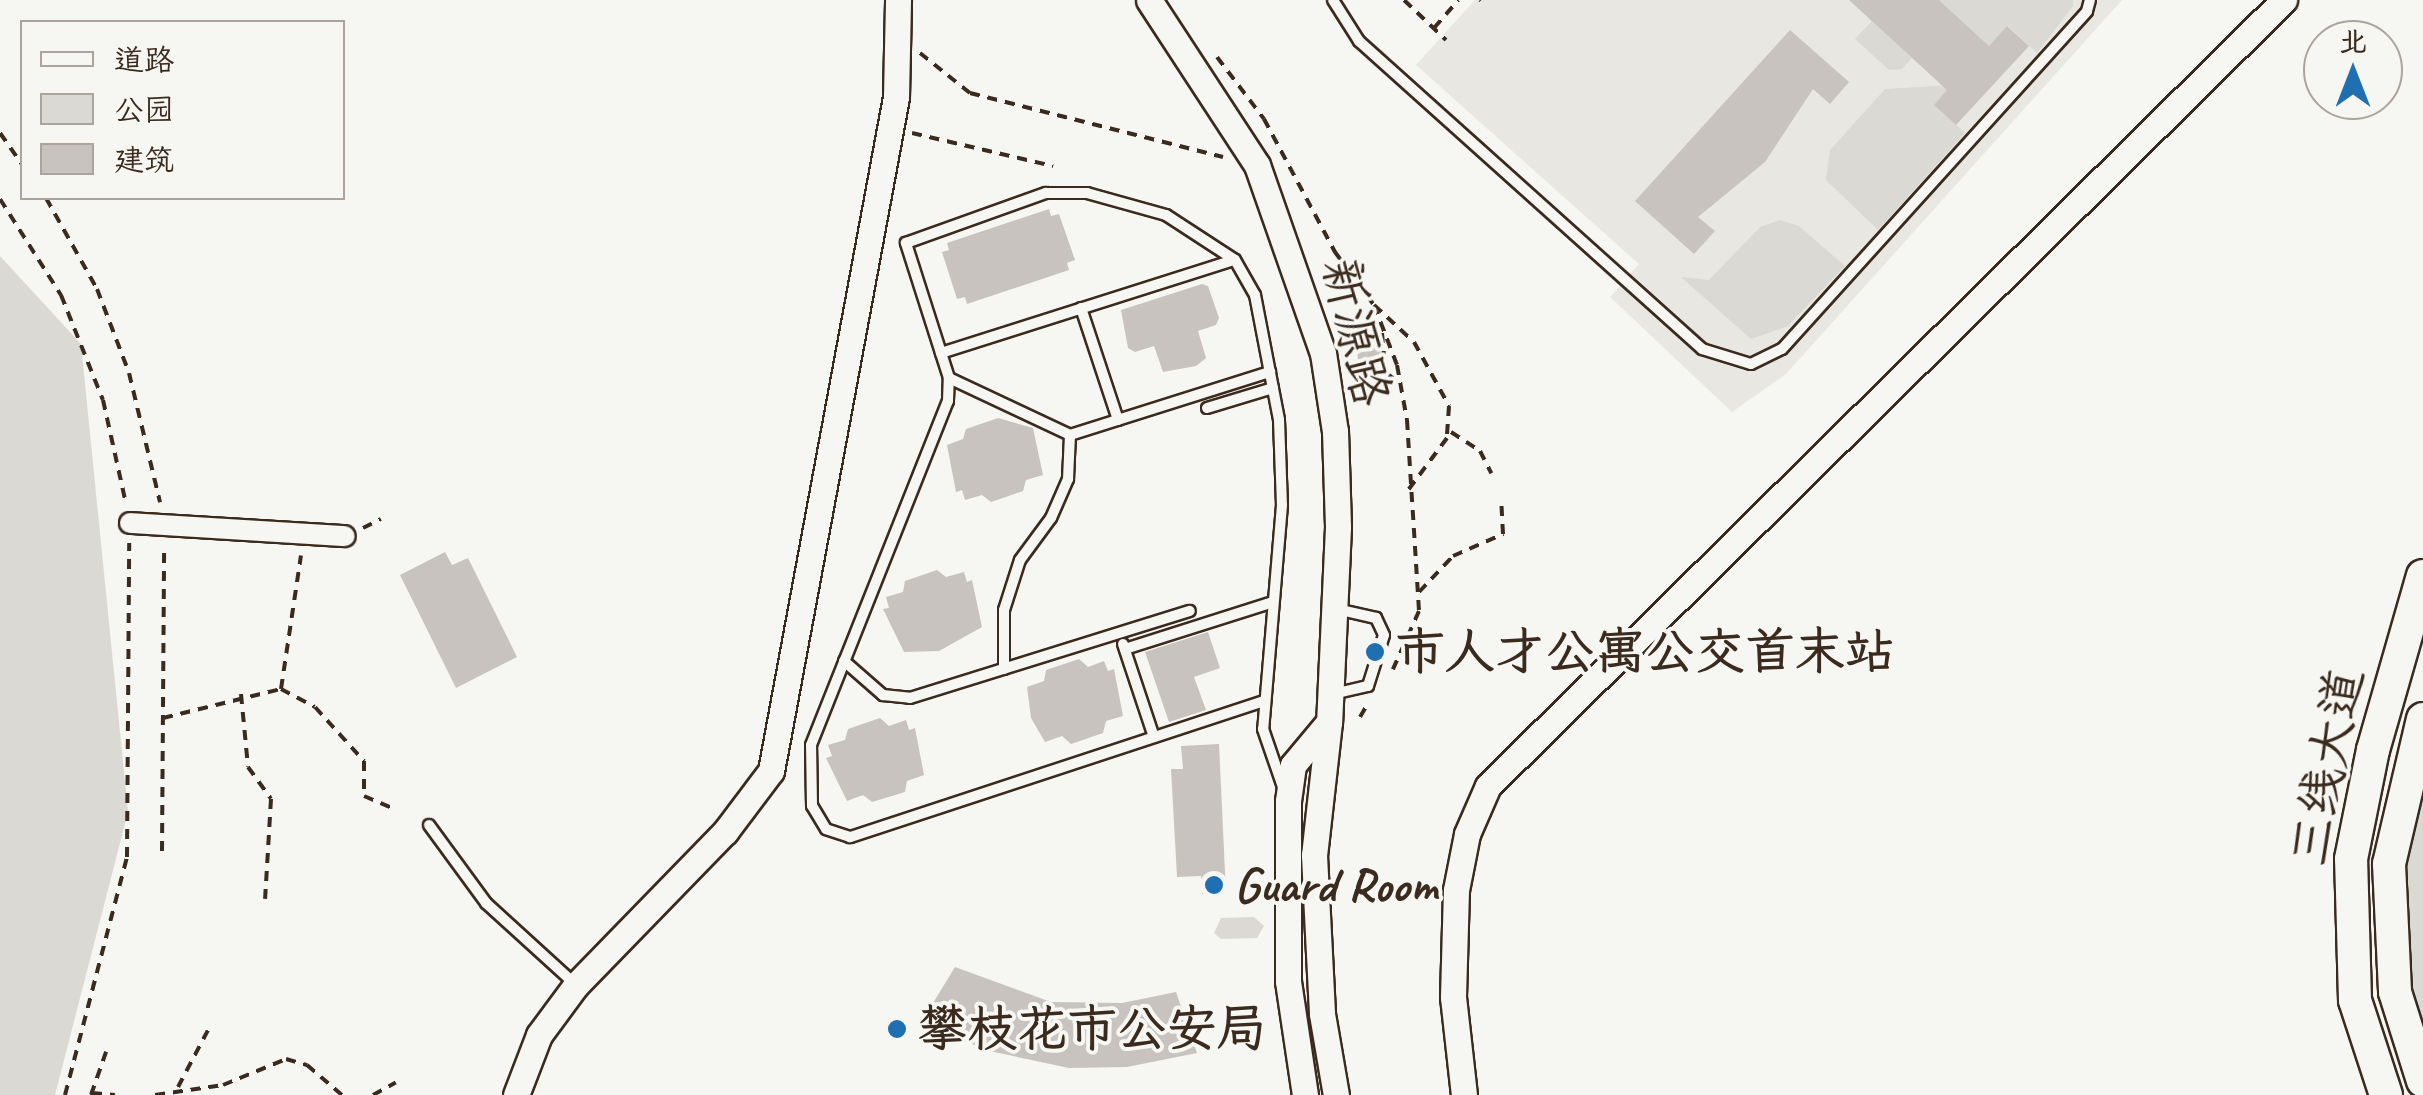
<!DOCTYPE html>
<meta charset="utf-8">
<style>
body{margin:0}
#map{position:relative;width:2423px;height:1095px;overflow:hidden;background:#f6f6f2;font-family:Caveat,"LXGW WenKai TC",sans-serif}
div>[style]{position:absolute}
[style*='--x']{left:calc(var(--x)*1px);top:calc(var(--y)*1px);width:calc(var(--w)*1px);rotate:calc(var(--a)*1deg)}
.built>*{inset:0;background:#e8e7e2}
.green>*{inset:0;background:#dad9d3}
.building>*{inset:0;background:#c8c3be;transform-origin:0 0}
.path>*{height:4px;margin-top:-2px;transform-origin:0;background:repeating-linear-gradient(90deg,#3b2a1e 0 10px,transparent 0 18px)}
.roads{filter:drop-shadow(2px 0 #3b2a1e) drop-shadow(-2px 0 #3b2a1e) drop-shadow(0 2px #3b2a1e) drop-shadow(0 -2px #3b2a1e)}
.service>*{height:10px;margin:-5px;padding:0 5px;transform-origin:5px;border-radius:5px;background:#f6f6f2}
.minor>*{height:20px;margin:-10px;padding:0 10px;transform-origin:10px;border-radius:10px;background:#f6f6f2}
.tertiary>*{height:25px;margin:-12.5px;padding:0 12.5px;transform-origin:12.5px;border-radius:12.5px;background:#f6f6f2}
.primary>*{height:32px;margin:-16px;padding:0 16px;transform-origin:16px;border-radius:16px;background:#f6f6f2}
.dots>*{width:28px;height:28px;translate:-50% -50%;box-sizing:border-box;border:5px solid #f6f6f2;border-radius:50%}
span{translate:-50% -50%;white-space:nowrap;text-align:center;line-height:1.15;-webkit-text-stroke:8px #f6f6f2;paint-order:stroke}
.street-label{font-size:50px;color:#3b2a1e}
.poi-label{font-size:50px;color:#3b2a1e;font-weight:700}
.left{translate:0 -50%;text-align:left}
.legend{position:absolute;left:20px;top:20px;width:325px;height:180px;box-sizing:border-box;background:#f6f6f2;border:2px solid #aba49d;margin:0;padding:12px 18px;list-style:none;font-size:30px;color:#3b2a1e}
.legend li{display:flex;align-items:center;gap:20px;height:50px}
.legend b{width:50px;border:2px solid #aba49d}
.north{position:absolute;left:2303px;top:20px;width:100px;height:100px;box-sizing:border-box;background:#f6f6f2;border:2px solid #aba49d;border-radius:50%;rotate:0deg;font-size:28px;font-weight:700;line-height:40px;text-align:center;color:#3b2a1e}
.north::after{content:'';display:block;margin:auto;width:35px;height:45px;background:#1f6fb2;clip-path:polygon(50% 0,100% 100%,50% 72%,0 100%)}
</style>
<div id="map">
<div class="built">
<div style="clip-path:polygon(1475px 0,2122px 0,1786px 374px,1732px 412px,1610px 297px,1639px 264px,1416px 65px)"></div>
</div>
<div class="green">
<div style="clip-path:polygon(1939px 0,2073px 0,2073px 6px,2037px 53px,2008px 26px,1989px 46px)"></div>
<div style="clip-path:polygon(1872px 21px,1912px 58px,1902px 69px,1889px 70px,1855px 39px)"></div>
<div style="clip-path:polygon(1953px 85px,1935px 105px,1965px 133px,1878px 230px,1826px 180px,1830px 150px,1885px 89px)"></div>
<div style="clip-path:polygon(1780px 220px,1799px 226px,1845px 266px,1788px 326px,1751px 339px,1681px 277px,1709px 280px,1760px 227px)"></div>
<div style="clip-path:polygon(0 256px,81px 344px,128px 812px,55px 1095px,0 1095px)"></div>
<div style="clip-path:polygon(2423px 773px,2423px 1037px,2408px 990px,2406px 864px)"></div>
<div style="clip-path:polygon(1254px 917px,1264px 926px,1257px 938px,1221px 939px,1214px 933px,1221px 918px)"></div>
</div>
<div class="building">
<div style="clip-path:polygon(1849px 0,1939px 0,1989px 46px,2007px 26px,2029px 46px,1956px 125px,1934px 105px,1947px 90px)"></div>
<div style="clip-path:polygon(1790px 30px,1849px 82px,1830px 104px,1813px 89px,1765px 162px,1698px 217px,1715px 231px,1694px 254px,1635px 201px)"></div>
<div style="clip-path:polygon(1049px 209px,1051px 216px,1059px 214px,1075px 260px,1067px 263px,1069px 270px,967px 304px,965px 297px,957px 299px,942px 252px,949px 250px,947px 243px)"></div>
<div style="clip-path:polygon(1202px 284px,1208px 286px,1219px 318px,1216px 325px,1198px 331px,1206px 358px,1196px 366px,1163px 372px,1154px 346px,1135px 352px,1128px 348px,1121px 310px)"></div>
<div style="left:1380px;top:347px;width:34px;height:23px;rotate:85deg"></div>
<div style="clip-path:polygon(998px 418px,1033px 428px,1043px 475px,1026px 480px,1023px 491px,991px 502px,982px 495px,965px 500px,962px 490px,956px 492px,947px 445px,963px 439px,966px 429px)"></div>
<div style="clip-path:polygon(445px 552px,452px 565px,468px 558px,517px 657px,456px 688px,400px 575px)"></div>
<div style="clip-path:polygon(937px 570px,946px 577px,964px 572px,967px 582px,972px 580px,982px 627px,939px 651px,904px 652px,883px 609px,889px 608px,886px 597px,903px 592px,905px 581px)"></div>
<div style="clip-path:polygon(1208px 632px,1220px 668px,1194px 677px,1206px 710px,1169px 722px,1145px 652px)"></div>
<div style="clip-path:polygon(1079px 659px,1088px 667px,1104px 661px,1108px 671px,1114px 669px,1123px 716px,1106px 721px,1103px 733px,1071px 744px,1062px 736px,1045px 742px,1031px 718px,1027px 687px,1044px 681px,1046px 670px)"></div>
<div style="clip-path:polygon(880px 718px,889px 726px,906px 720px,909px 730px,915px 728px,924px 775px,907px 781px,905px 792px,872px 802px,863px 795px,847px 801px,826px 758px,832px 756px,828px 745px,845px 740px,848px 729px)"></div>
<div style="clip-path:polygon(1219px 744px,1226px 893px,1202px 894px,1201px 876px,1177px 877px,1171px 769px,1183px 769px,1181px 746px)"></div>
<div style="clip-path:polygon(955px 967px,1051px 1002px,1122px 1003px,1176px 992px,1197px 1053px,1127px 1067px,1069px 1068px,985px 1050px,922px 1021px)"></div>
</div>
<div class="path">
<div style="--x:1404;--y:0;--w:58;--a:43.6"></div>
<div style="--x:1480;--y:0;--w:1;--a:45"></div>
<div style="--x:1434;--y:28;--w:37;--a:-49"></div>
<div style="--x:920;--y:53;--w:64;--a:38.7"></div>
<div style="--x:970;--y:93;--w:261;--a:14.2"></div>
<div style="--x:1217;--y:57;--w:78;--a:52.8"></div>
<div style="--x:1264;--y:119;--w:151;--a:61.9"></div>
<div style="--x:1335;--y:252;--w:66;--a:53.7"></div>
<div style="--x:1374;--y:305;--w:64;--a:69"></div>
<div style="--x:1397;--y:365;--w:56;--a:79.7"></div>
<div style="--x:1407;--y:420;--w:191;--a:86.4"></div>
<div style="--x:1419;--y:611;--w:64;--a:114.1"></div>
<div style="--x:0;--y:133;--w:38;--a:55"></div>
<div style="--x:912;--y:133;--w:145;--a:13.2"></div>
<div style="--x:46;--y:198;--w:104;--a:60.7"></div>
<div style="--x:97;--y:289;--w:90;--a:69.1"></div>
<div style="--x:129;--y:373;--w:133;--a:76.5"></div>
<div style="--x:0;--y:199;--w:114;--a:57.6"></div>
<div style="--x:61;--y:295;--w:113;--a:68.2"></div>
<div style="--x:103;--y:400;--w:107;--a:77.5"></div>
<div style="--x:1374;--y:305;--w:54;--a:42.8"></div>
<div style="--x:1414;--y:342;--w:73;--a:61.3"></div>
<div style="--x:1449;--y:406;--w:32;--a:94"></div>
<div style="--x:1447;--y:438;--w:64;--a:126.7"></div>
<div style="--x:1382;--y:333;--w:22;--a:85"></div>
<div style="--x:1385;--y:372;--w:15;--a:37"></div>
<div style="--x:1451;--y:432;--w:35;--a:33"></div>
<div style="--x:1480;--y:451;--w:25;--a:63"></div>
<div style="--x:363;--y:528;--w:20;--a:-27"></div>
<div style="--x:1419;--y:592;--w:50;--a:-46.6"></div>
<div style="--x:1453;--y:556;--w:55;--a:-23.7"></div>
<div style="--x:1503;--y:534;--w:36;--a:-93"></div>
<div style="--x:281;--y:689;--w:135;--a:-81.5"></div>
<div style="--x:241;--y:694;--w:73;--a:84.5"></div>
<div style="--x:248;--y:767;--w:39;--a:54"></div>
<div style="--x:271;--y:799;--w:100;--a:93.4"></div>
<div style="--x:1360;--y:717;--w:14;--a:-60"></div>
<div style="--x:163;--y:718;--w:122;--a:-13.8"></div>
<div style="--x:281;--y:689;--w:38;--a:28"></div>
<div style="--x:315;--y:707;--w:73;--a:47.8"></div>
<div style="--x:364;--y:761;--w:35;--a:90"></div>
<div style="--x:364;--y:796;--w:34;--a:23"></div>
<div style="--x:162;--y:851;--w:305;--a:-89.6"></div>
<div style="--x:178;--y:1087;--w:64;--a:-62.2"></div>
<div style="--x:92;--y:1093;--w:23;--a:5"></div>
<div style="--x:65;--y:1095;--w:246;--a:-75.4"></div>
<div style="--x:127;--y:857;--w:314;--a:-89.6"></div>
<div style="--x:91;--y:1095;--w:46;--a:-70.8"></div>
<div style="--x:155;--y:1095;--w:69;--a:-8.4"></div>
<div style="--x:223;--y:1085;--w:68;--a:-22.4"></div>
<div style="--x:286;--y:1059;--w:22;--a:16"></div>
<div style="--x:307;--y:1065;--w:46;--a:40.6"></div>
<div style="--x:373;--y:1095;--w:26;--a:-29"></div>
</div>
<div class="roads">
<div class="service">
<div style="--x:1333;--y:0;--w:49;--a:57.6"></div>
<div style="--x:1359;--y:41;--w:461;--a:41.9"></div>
<div style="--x:1702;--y:349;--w:51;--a:17"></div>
<div style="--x:1751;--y:364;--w:34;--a:-26"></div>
<div style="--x:1782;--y:349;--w:455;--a:-47.9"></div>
<div style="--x:2087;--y:11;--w:11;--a:-75"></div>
<div style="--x:1081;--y:308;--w:118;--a:71.7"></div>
<div style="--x:941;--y:353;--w:308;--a:-17.6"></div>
<div style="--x:949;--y:378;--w:134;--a:25.2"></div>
<div style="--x:1070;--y:435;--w:210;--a:-17.5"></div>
<div style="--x:1207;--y:408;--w:69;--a:-16.9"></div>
<div style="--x:1123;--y:644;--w:98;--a:71.6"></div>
<div style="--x:1125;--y:649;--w:155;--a:-17.6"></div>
<div style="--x:844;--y:661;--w:52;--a:41.1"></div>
<div style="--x:883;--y:695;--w:27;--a:6"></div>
<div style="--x:910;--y:698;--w:293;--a:-17.3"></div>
<div style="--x:1004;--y:669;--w:59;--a:-90"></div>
<div style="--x:1004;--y:610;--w:52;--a:-72.3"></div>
<div style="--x:1020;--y:560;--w:52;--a:-53.6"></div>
<div style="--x:1051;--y:518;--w:43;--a:-66.4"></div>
<div style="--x:1068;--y:479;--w:44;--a:-87.4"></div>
<div style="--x:1333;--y:694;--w:36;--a:-13"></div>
<div style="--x:1368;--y:686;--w:53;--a:-72.6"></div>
<div style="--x:1384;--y:635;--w:19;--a:-115"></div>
<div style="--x:1376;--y:618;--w:41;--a:-167.3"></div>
<div style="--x:1264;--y:701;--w:436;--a:161.8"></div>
<div style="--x:850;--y:837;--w:25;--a:-162"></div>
<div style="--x:826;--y:829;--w:27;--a:-121"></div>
<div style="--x:812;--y:806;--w:61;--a:-90.9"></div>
<div style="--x:811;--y:745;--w:370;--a:-68.3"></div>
<div style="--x:948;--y:401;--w:23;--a:-88"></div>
<div style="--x:949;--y:378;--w:142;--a:-107.7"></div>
<div style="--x:906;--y:243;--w:149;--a:-19.7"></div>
<div style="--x:1046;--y:193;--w:41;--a:0"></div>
<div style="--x:1087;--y:193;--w:82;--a:15.6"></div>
<div style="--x:1166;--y:215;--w:82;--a:33.1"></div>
<div style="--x:1235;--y:260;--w:40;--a:60.3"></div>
<div style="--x:1255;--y:295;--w:127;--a:79.1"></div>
<div style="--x:1279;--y:420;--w:85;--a:88"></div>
<div style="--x:1282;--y:505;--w:225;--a:94.8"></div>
<div style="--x:1263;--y:729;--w:61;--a:71"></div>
<div style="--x:429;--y:825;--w:97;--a:53.8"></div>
<div style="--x:486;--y:903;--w:122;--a:42.3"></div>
</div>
<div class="minor">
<div style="--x:130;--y:523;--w:215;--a:3.5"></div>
</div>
<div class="tertiary">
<div style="--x:1149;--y:0;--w:197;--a:56.8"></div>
<div style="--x:1257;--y:165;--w:199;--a:70.7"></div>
<div style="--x:1323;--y:353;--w:79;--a:81.3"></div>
<div style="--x:1335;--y:431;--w:96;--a:88.2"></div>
<div style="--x:1338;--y:527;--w:195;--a:92.6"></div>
<div style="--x:1329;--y:722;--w:134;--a:96.4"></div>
<div style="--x:1314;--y:855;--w:159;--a:87.1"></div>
<div style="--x:1322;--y:1014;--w:82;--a:80.2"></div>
<div style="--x:516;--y:1095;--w:64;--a:-69"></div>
<div style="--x:539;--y:1035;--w:62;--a:-53.5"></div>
<div style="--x:576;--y:985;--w:214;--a:-45.8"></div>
<div style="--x:725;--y:832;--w:76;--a:-53"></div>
<div style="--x:771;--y:771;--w:685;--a:-79.49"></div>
<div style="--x:896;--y:97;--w:97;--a:-88.8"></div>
<div style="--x:1305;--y:1095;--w:115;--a:-98.5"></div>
<div style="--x:1288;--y:981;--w:180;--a:-90"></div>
<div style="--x:1288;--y:801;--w:36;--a:-82"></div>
<div style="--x:1293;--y:765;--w:56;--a:-50.1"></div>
<div style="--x:1464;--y:1095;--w:99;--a:-96.4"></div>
<div style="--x:1453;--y:997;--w:107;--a:-88.4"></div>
<div style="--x:1456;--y:890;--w:57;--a:-78.9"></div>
<div style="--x:1467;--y:834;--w:52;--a:-66.4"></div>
<div style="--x:1488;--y:786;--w:1119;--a:-44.64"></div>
</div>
<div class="primary">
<div style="--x:2423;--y:719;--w:149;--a:103.2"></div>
<div style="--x:2389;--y:864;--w:128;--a:87.3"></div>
<div style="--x:2395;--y:992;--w:93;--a:72.5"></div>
<div style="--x:2386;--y:1095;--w:100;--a:-108.1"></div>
<div style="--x:2355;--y:1000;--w:141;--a:-91.6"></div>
<div style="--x:2351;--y:859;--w:111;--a:-78.6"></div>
<div style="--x:2373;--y:750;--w:181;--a:-74"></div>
</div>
</div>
<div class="dots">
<div style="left:1375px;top:652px;background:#1f6fb2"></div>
<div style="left:1214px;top:885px;background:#1f6fb2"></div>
<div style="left:897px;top:1029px;background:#1f6fb2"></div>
</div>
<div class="street-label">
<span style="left:1356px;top:332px;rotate:77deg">新源路</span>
<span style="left:2327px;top:767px;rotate:-79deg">三线大道</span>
</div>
<div class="poi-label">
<span class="left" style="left:1395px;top:652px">市人才公寓公交首末站</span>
<span class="left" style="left:1234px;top:885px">Guard Room</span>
<span class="left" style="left:917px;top:1029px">攀枝花市公安局</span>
</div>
<ul class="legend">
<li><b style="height:12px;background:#f6f6f2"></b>道路</li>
<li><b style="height:28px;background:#dad9d3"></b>公园</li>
<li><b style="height:28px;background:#c8c3be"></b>建筑</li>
</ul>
<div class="north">北</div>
</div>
